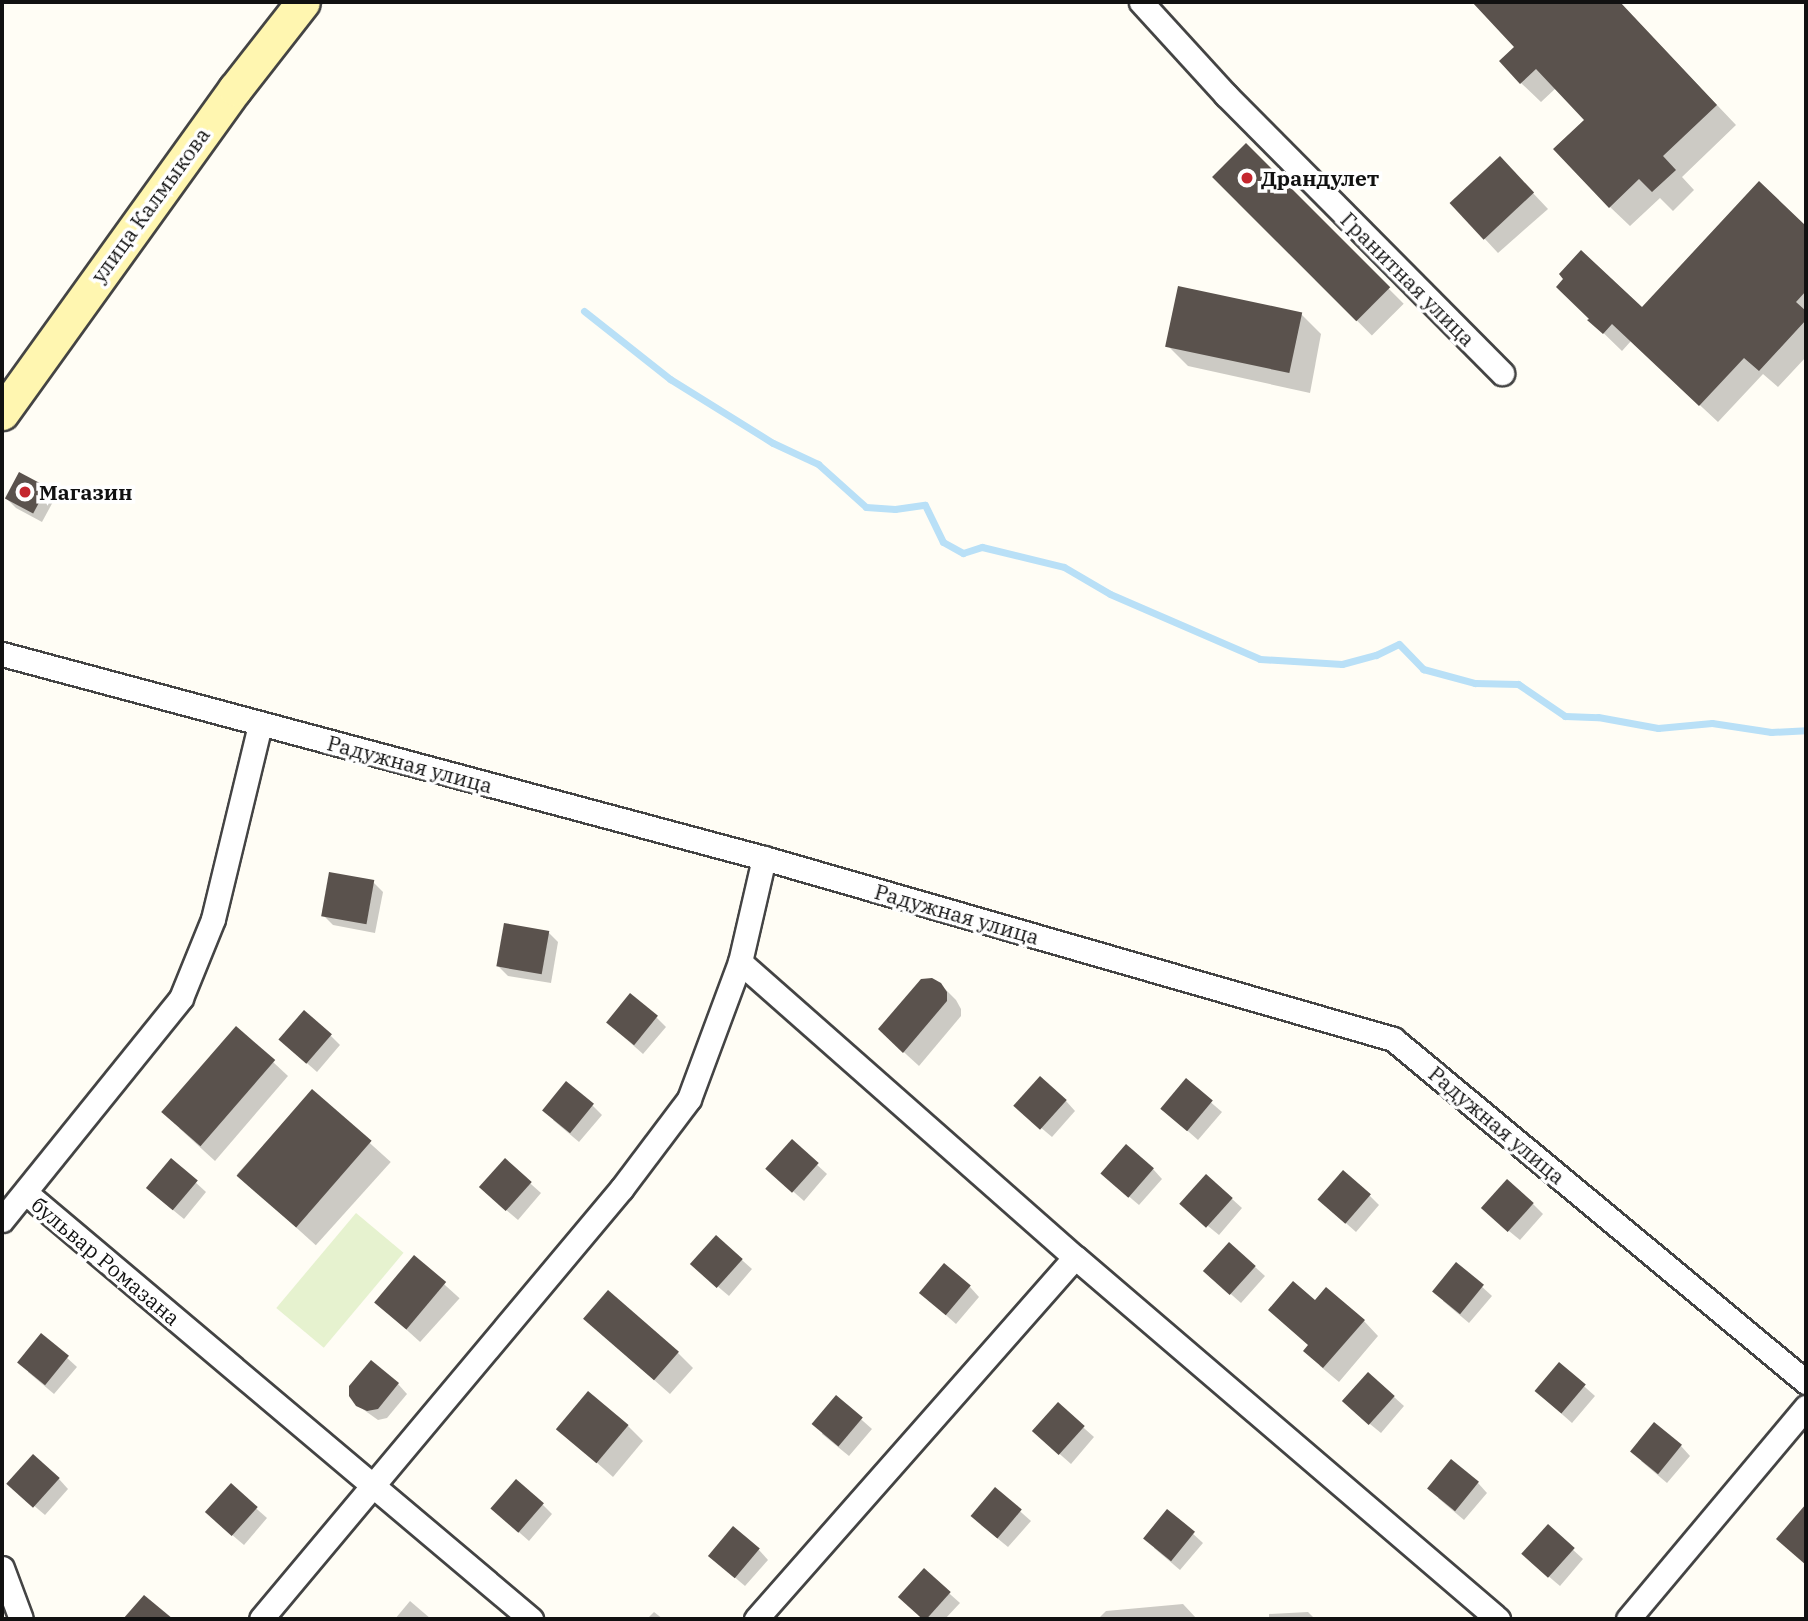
<!DOCTYPE html>
<meta charset="utf-8">
<style>
body{margin:0}
#map{position:relative;width:1808px;height:1621px;overflow:hidden;background:#fffdf5;font-family:"IBM Plex Serif",serif}
div>[style]{position:absolute}
[style*='--x']{left:calc(var(--x)*1px);top:calc(var(--y)*1px);width:calc(var(--w)*1px);rotate:calc(var(--a)*1deg)}
.pitch>*{inset:0;background:#e6f2cf;transform-origin:0 0}
.shadow>*{inset:0;background:#0003;transform-origin:0 0}
.stream>*{height:7px;margin:-3.5px;padding:0 3.5px;transform-origin:3.5px;border-radius:3.5px;background:#b9e0f7}
.building>*{inset:0;background:#5a524d;transform-origin:0 0}
.roads{filter:drop-shadow(2px 0 #444) drop-shadow(-2px 0 #444) drop-shadow(0 2px #444) drop-shadow(0 -2px #444)}
.street>*{height:23px;margin:-11.5px;padding:0 11.5px;transform-origin:11.5px;border-radius:11.5px;background:#fff}
.secondary>*{height:33px;margin:-16.5px;padding:0 16.5px;transform-origin:16.5px;border-radius:16.5px;background:#fff6b0}
.dots>*{width:19px;height:19px;translate:-50% -50%;box-sizing:border-box;border:4px solid #fff;border-radius:50%}
span{translate:-50% -50%;white-space:nowrap;text-align:center;line-height:1.15;-webkit-text-stroke:7px #fff;paint-order:stroke}
.poi-label{font-size:21px;color:#111;font-weight:700}
.left{translate:0 -50%;text-align:left}
.street-label{font-size:21px;color:#111}
.frame{position:absolute;inset:0;border:4px solid #111;pointer-events:none}
</style>
<div id="map">
<div class="pitch">
<div style="left:356px;top:1213px;width:62px;height:124px;rotate:40deg"></div>
</div>
<div class="shadow">
<div style="clip-path:polygon(1474px 2px,1619px 2px,1736px 125px,1682px 177px,1694px 190px,1673px 211px,1660px 198px,1630px 226px,1610px 207px,1586px 120px,1556px 88px,1541px 102px,1521px 83px,1517px 47px)"></div>
<div style="left:1246px;top:146px;width:223px;height:45px;rotate:45deg"></div>
<div style="clip-path:polygon(1514px 173px,1548px 209px,1498px 253px,1484px 238px)"></div>
<div style="clip-path:polygon(1806px 225px,1806px 357px,1778px 387px,1763px 374px,1718px 422px,1631px 341px,1622px 351px,1590px 320px,1642px 309px)"></div>
<div style="clip-path:polygon(1301px 314px,1321px 334px,1310px 393px,1188px 366px,1168px 346px)"></div>
<div style="clip-path:polygon(46px 488px,55px 498px,42px 522px,16px 508px,6px 498px)"></div>
<div style="clip-path:polygon(373px 882px,383px 892px,375px 933px,333px 925px,323px 915px)"></div>
<div style="clip-path:polygon(548px 932px,558px 942px,551px 983px,508px 976px,498px 966px)"></div>
<div style="clip-path:polygon(940px 984px,956px 1000px,961px 1009px,961px 1016px,919px 1066px,895px 1044px)"></div>
<div style="clip-path:polygon(656px 1017px,666px 1027px,643px 1054px,617px 1031px)"></div>
<div style="clip-path:polygon(330px 1035px,340px 1045px,317px 1072px,291px 1049px)"></div>
<div style="clip-path:polygon(273px 1062px,288px 1076px,215px 1161px,179px 1128px)"></div>
<div style="clip-path:polygon(1186px 1081px,1222px 1112px,1198px 1140px,1172px 1117px)"></div>
<div style="left:312px;top:1091px;width:106px;height:112px;rotate:42deg"></div>
<div style="clip-path:polygon(1066px 1101px,1075px 1111px,1052px 1137px,1026px 1115px)"></div>
<div style="clip-path:polygon(592px 1105px,602px 1115px,579px 1142px,553px 1120px)"></div>
<div style="clip-path:polygon(792px 1142px,827px 1174px,804px 1201px,778px 1178px)"></div>
<div style="clip-path:polygon(171px 1160px,206px 1192px,184px 1219px,157px 1197px)"></div>
<div style="clip-path:polygon(505px 1161px,541px 1193px,518px 1220px,491px 1197px)"></div>
<div style="clip-path:polygon(1153px 1169px,1162px 1179px,1139px 1205px,1113px 1183px)"></div>
<div style="clip-path:polygon(1369px 1195px,1379px 1205px,1356px 1232px,1330px 1209px)"></div>
<div style="clip-path:polygon(1232px 1199px,1242px 1208px,1219px 1235px,1192px 1213px)"></div>
<div style="clip-path:polygon(1533px 1204px,1543px 1214px,1520px 1240px,1493px 1218px)"></div>
<div style="clip-path:polygon(716px 1237px,752px 1269px,729px 1296px,703px 1274px)"></div>
<div style="left:415px;top:1258px;width:60px;height:59px;rotate:42deg"></div>
<div style="clip-path:polygon(1457px 1264px,1492px 1296px,1469px 1323px,1443px 1301px)"></div>
<div style="clip-path:polygon(1255px 1267px,1265px 1276px,1241px 1303px,1216px 1281px)"></div>
<div style="clip-path:polygon(970px 1287px,979px 1297px,956px 1324px,930px 1301px)"></div>
<div style="clip-path:polygon(1315px 1302px,1364px 1321px,1378px 1336px,1339px 1382px,1320px 1366px,1310px 1346px,1270px 1310px)"></div>
<div style="clip-path:polygon(585px 1319px,678px 1353px,693px 1368px,670px 1394px)"></div>
<div style="clip-path:polygon(42px 1335px,77px 1367px,54px 1394px,28px 1372px)"></div>
<div style="clip-path:polygon(1559px 1364px,1595px 1396px,1572px 1423px,1546px 1400px)"></div>
<div style="clip-path:polygon(398px 1384px,407px 1394px,387px 1418px,378px 1420px,357px 1405px)"></div>
<div style="clip-path:polygon(836px 1397px,872px 1429px,849px 1456px,822px 1434px)"></div>
<div style="clip-path:polygon(1394px 1397px,1404px 1406px,1381px 1433px,1354px 1411px)"></div>
<div style="clip-path:polygon(1058px 1405px,1094px 1437px,1071px 1464px,1045px 1441px)"></div>
<div style="clip-path:polygon(628px 1426px,643px 1441px,613px 1477px,559px 1429px)"></div>
<div style="clip-path:polygon(1681px 1446px,1690px 1456px,1667px 1483px,1641px 1461px)"></div>
<div style="clip-path:polygon(59px 1479px,68px 1489px,45px 1515px,19px 1493px)"></div>
<div style="clip-path:polygon(1478px 1483px,1487px 1493px,1464px 1520px,1438px 1498px)"></div>
<div style="clip-path:polygon(231px 1486px,267px 1518px,244px 1545px,218px 1523px)"></div>
<div style="clip-path:polygon(995px 1489px,1031px 1521px,1008px 1547px,981px 1525px)"></div>
<div style="clip-path:polygon(542px 1504px,552px 1514px,529px 1541px,503px 1518px)"></div>
<div style="clip-path:polygon(1168px 1511px,1203px 1543px,1180px 1570px,1154px 1548px)"></div>
<div style="clip-path:polygon(1548px 1527px,1583px 1559px,1560px 1586px,1534px 1564px)"></div>
<div style="clip-path:polygon(759px 1550px,768px 1560px,745px 1586px,719px 1564px)"></div>
<div style="clip-path:polygon(924px 1571px,960px 1603px,945px 1619px,925px 1619px,901px 1598px)"></div>
<div style="clip-path:polygon(410px 1601px,431px 1619px,395px 1619px)"></div>
<div style="clip-path:polygon(1183px 1604px,1197px 1619px,1098px 1619px,1106px 1611px)"></div>
<div style="clip-path:polygon(654px 1612px,663px 1619px,647px 1619px)"></div>
<div style="clip-path:polygon(1308px 1612px,1315px 1619px,1269px 1619px,1269px 1614px)"></div>
</div>
<div class="stream">
<div style="--x:584;--y:311;--w:110;--a:38.3"></div>
<div style="--x:670;--y:379;--w:121;--a:31.9"></div>
<div style="--x:773;--y:443;--w:50;--a:25"></div>
<div style="--x:818;--y:464;--w:64;--a:41.9"></div>
<div style="--x:866;--y:507;--w:29;--a:4"></div>
<div style="--x:895;--y:509;--w:30;--a:-8"></div>
<div style="--x:925;--y:505;--w:41;--a:64.1"></div>
<div style="--x:943;--y:542;--w:23;--a:29"></div>
<div style="--x:963;--y:553;--w:20;--a:-18"></div>
<div style="--x:982;--y:547;--w:84;--a:13.7"></div>
<div style="--x:1064;--y:567;--w:53;--a:30.4"></div>
<div style="--x:1110;--y:594;--w:163;--a:23.4"></div>
<div style="--x:1260;--y:659;--w:82;--a:3.5"></div>
<div style="--x:1342;--y:664;--w:35;--a:-15"></div>
<div style="--x:1376;--y:655;--w:25;--a:-26"></div>
<div style="--x:1399;--y:644;--w:35;--a:46"></div>
<div style="--x:1423;--y:669;--w:54;--a:15.1"></div>
<div style="--x:1475;--y:683;--w:43;--a:1.3"></div>
<div style="--x:1518;--y:684;--w:57;--a:34.2"></div>
<div style="--x:1565;--y:716;--w:33;--a:2"></div>
<div style="--x:1598;--y:717;--w:61;--a:10.4"></div>
<div style="--x:1658;--y:728;--w:54;--a:-5.3"></div>
<div style="--x:1712;--y:723;--w:60;--a:8.7"></div>
<div style="--x:1771;--y:732;--w:35;--a:-3"></div>
</div>
<div class="building">
<div style="clip-path:polygon(1472px 2px,1620px 2px,1717px 105px,1663px 156px,1676px 170px,1652px 192px,1639px 179px,1609px 208px,1553px 149px,1584px 120px,1536px 69px,1520px 84px,1499px 61px,1514px 47px)"></div>
<div style="left:1246px;top:143px;width:204px;height:48px;rotate:45deg"></div>
<div style="left:1500px;top:156px;width:50px;height:69px;rotate:47deg"></div>
<div style="clip-path:polygon(1759px 181px,1806px 226px,1806px 291px,1796px 302px,1806px 311px,1806px 320px,1759px 371px,1744px 358px,1699px 406px,1612px 324px,1603px 334px,1587px 320px,1589px 319px,1556px 287px,1563px 279px,1559px 274px,1581px 250px,1642px 307px)"></div>
<div style="left:1178px;top:286px;width:127px;height:62px;rotate:12deg"></div>
<div style="left:19px;top:472px;width:32px;height:30px;rotate:28deg"></div>
<div style="left:329px;top:872px;width:46px;height:45px;rotate:10deg"></div>
<div style="left:504px;top:923px;width:46px;height:44px;rotate:10deg"></div>
<div style="clip-path:polygon(932px 978px,941px 983px,947px 992px,947px 1001px,903px 1053px,878px 1029px,921px 979px)"></div>
<div style="left:630px;top:993px;width:36px;height:38px;rotate:39deg"></div>
<div style="left:304px;top:1010px;width:37px;height:39px;rotate:41deg"></div>
<div style="left:236px;top:1026px;width:52px;height:114px;rotate:41deg"></div>
<div style="left:1040px;top:1076px;width:36px;height:40px;rotate:42deg"></div>
<div style="left:1186px;top:1078px;width:35px;height:40px;rotate:40deg"></div>
<div style="left:566px;top:1081px;width:36px;height:38px;rotate:39deg"></div>
<div style="left:312px;top:1089px;width:79px;height:115px;rotate:41deg"></div>
<div style="left:792px;top:1139px;width:36px;height:40px;rotate:42deg"></div>
<div style="left:1126px;top:1144px;width:37px;height:39px;rotate:41deg"></div>
<div style="left:171px;top:1158px;width:35px;height:39px;rotate:40deg"></div>
<div style="left:505px;top:1158px;width:36px;height:39px;rotate:42deg"></div>
<div style="left:1343px;top:1170px;width:37px;height:39px;rotate:41deg"></div>
<div style="left:1206px;top:1174px;width:36px;height:40px;rotate:42deg"></div>
<div style="left:1507px;top:1179px;width:36px;height:39px;rotate:42deg"></div>
<div style="left:716px;top:1235px;width:36px;height:39px;rotate:42deg"></div>
<div style="left:1229px;top:1242px;width:36px;height:39px;rotate:42deg"></div>
<div style="left:414px;top:1255px;width:42px;height:62px;rotate:40deg"></div>
<div style="left:1456px;top:1262px;width:36px;height:38px;rotate:39deg"></div>
<div style="left:944px;top:1263px;width:35px;height:39px;rotate:40deg"></div>
<div style="clip-path:polygon(1293px 1281px,1315px 1300px,1326px 1287px,1365px 1320px,1323px 1368px,1303px 1351px,1308px 1345px,1268px 1310px)"></div>
<div style="left:608px;top:1290px;width:94px;height:38px;rotate:41deg"></div>
<div style="left:41px;top:1333px;width:36px;height:38px;rotate:39deg"></div>
<div style="clip-path:polygon(371px 1360px,399px 1383px,378px 1409px,367px 1411px,356px 1406px,349px 1396px,349px 1386px)"></div>
<div style="left:1559px;top:1362px;width:35px;height:38px;rotate:40deg"></div>
<div style="left:1368px;top:1372px;width:36px;height:39px;rotate:42deg"></div>
<div style="left:588px;top:1391px;width:53px;height:50px;rotate:40deg"></div>
<div style="left:836px;top:1395px;width:35px;height:38px;rotate:40deg"></div>
<div style="left:1058px;top:1402px;width:36px;height:39px;rotate:42deg"></div>
<div style="left:1654px;top:1422px;width:36px;height:38px;rotate:39deg"></div>
<div style="left:33px;top:1454px;width:36px;height:40px;rotate:42deg"></div>
<div style="left:1451px;top:1459px;width:36px;height:38px;rotate:39deg"></div>
<div style="left:516px;top:1479px;width:37px;height:39px;rotate:41deg"></div>
<div style="left:231px;top:1483px;width:36px;height:39px;rotate:42deg"></div>
<div style="left:995px;top:1487px;width:35px;height:38px;rotate:40deg"></div>
<div style="clip-path:polygon(1806px 1504px,1806px 1565px,1776px 1539px)"></div>
<div style="left:1167px;top:1509px;width:36px;height:38px;rotate:39deg"></div>
<div style="left:1548px;top:1524px;width:36px;height:40px;rotate:42deg"></div>
<div style="left:733px;top:1526px;width:35px;height:39px;rotate:40deg"></div>
<div style="left:924px;top:1568px;width:36px;height:39px;rotate:42deg"></div>
<div style="clip-path:polygon(144px 1595px,173px 1619px,123px 1619px)"></div>
</div>
<div class="roads">
<div class="street">
<div style="--x:1141;--y:2;--w:126;--a:47.6"></div>
<div style="--x:1226;--y:95;--w:392;--a:45.2"></div>
<div style="--x:2;--y:654;--w:789;--a:14.99"></div>
<div style="--x:764;--y:858;--w:655;--a:16.05"></div>
<div style="--x:1393;--y:1039;--w:537;--a:39.71"></div>
<div style="--x:740;--y:962;--w:446;--a:41.4"></div>
<div style="--x:1075;--y:1257;--w:557;--a:40.56"></div>
<div style="--x:26;--y:1193;--w:661;--a:40.15"></div>
<div style="--x:2;--y:1220;--w:285;--a:-51.1"></div>
<div style="--x:181;--y:998;--w:85;--a:-67.9"></div>
<div style="--x:213;--y:919;--w:201;--a:-76.4"></div>
<div style="--x:2;--y:1568;--w:54;--a:69.6"></div>
<div style="--x:261;--y:1619;--w:562;--a:-50.05"></div>
<div style="--x:622;--y:1188;--w:111;--a:-53"></div>
<div style="--x:689;--y:1099;--w:146;--a:-69.6"></div>
<div style="--x:740;--y:962;--w:107;--a:-77"></div>
<div style="--x:756;--y:1619;--w:482;--a:-48.6"></div>
<div style="--x:1628;--y:1619;--w:277;--a:-50"></div>
</div>
<div class="secondary">
<div style="--x:2;--y:413;--w:399;--a:-54.3"></div>
<div style="--x:235;--y:89;--w:110;--a:-52"></div>
</div>
</div>
<div class="dots">
<div style="left:1247px;top:178px;background:#c4262e"></div>
<div style="left:25px;top:492px;background:#c4262e"></div>
</div>
<div class="poi-label">
<span class="left" style="left:1261px;top:178px">Драндулет</span>
<span class="left" style="left:39px;top:492px">Магазин</span>
</div>
<div class="street-label">
<span style="left:150px;top:205px;rotate:-54deg">улица Калмыкова</span>
<span style="left:1408px;top:279px;rotate:45deg">Гранитная улица</span>
<span style="left:410px;top:764px;rotate:15deg">Радужная улица</span>
<span style="left:957px;top:914px;rotate:16deg">Радужная улица</span>
<span style="left:1497px;top:1125px;rotate:40deg">Радужная улица</span>
<span style="left:106px;top:1261px;rotate:40deg">бульвар Ромазана</span>
</div>
<div class="frame"></div>
</div>
